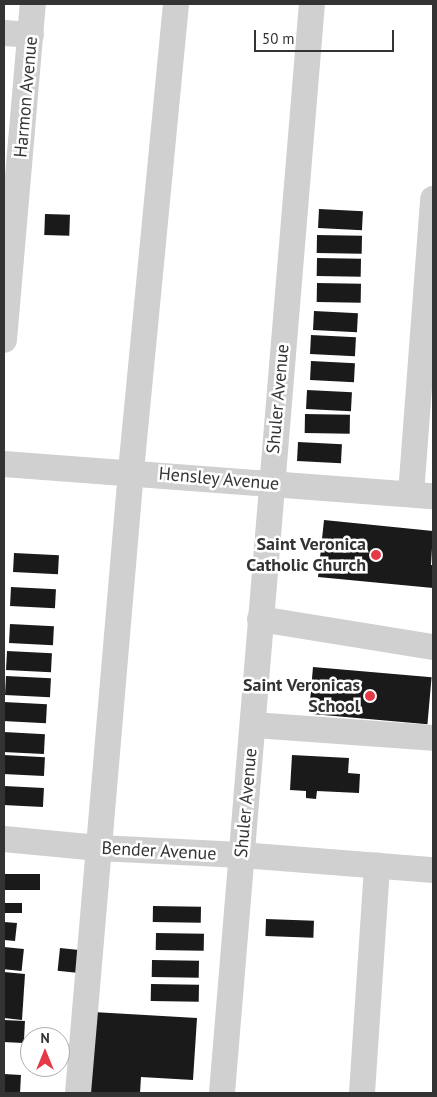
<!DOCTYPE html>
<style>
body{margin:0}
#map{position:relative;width:437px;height:1097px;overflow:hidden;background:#fff;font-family:"PT Sans",sans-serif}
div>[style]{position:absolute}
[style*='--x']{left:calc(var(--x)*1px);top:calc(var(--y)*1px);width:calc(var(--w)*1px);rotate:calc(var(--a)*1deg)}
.building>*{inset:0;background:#1a1a1a;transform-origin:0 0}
.minor>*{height:26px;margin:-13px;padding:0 13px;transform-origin:13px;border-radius:13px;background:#d0d0d0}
.dots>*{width:14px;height:14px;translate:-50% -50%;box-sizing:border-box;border:2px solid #fff;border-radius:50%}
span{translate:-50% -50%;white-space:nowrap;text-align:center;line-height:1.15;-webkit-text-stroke:5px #fff;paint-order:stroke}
.street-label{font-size:18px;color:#333}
.poi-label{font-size:18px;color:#333;font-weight:700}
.right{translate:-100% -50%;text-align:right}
.frame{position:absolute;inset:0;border:5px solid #333;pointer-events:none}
.north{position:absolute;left:20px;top:1027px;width:50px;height:50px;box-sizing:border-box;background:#fff;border:1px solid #adadad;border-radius:50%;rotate:0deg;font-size:14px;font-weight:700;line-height:20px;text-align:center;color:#333}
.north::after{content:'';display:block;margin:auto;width:18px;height:22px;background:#e63946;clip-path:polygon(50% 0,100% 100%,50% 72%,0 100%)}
.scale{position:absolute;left:254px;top:30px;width:140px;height:22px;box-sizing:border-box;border:2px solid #333;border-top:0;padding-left:6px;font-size:15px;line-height:18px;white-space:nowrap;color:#333;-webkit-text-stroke:4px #fff;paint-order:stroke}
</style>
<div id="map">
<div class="building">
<div style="left:319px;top:209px;width:44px;height:19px;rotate:3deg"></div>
<div style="left:45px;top:214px;width:25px;height:21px;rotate:2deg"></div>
<div style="left:317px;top:235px;width:45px;height:18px;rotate:1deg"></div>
<div style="left:317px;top:258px;width:44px;height:18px;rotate:1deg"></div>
<div style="left:317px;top:283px;width:44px;height:19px;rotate:1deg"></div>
<div style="left:314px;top:311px;width:44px;height:19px;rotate:3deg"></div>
<div style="left:311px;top:335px;width:45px;height:19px;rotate:3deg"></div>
<div style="left:311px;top:361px;width:44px;height:19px;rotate:3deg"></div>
<div style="left:307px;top:390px;width:45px;height:19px;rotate:3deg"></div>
<div style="left:305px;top:414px;width:45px;height:19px;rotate:1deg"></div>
<div style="left:298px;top:442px;width:44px;height:19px;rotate:3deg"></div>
<div style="clip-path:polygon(324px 520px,433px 531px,431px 565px,433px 565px,433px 588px,318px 577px)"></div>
<div style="left:14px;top:553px;width:45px;height:19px;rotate:3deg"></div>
<div style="left:11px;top:587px;width:45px;height:19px;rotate:3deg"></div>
<div style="left:10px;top:624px;width:44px;height:19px;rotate:3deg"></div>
<div style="left:7px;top:651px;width:45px;height:19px;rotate:3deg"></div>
<div style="left:313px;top:667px;width:119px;height:47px;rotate:5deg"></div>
<div style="left:6px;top:676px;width:45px;height:19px;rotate:3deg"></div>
<div style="left:4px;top:702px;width:43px;height:19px;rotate:3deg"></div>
<div style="left:4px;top:732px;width:41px;height:20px;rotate:3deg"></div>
<div style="left:4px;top:755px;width:41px;height:19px;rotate:3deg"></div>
<div style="clip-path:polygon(292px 755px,349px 758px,348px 773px,360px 774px,359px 793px,317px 791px,316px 799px,306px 798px,306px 791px,290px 790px)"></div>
<div style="left:4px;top:786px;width:40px;height:19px;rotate:3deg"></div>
<div style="left:4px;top:874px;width:36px;height:16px"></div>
<div style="left:4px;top:903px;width:18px;height:10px"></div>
<div style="left:153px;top:906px;width:48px;height:16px;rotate:1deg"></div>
<div style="left:266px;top:919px;width:48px;height:17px;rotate:2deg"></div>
<div style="clip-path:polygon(4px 922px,17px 923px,15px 941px,4px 940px)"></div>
<div style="left:156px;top:933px;width:48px;height:17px;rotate:1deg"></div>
<div style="left:4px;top:947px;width:20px;height:22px;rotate:6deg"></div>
<div style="left:60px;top:948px;width:19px;height:23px;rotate:6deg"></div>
<div style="left:152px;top:960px;width:47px;height:17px;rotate:1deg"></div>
<div style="clip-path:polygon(4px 972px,25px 974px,22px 1020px,4px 1018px)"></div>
<div style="left:151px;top:984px;width:48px;height:17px;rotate:1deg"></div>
<div style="clip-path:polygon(93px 1012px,197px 1018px,193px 1080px,141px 1077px,140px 1093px,88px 1093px)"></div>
<div style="left:4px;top:1020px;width:21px;height:22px;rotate:3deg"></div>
<div style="left:4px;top:1074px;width:17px;height:19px;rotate:3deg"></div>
</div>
<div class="minor">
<div style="--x:4;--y:33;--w:27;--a:4"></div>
<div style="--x:4;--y:340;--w:337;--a:-85.1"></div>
<div style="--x:4;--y:464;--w:430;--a:4.3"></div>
<div style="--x:411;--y:494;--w:296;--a:-85.7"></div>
<div style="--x:260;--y:619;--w:175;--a:9.2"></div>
<div style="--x:253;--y:725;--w:180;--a:4.1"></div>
<div style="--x:4;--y:839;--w:95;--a:5.4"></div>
<div style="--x:99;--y:848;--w:142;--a:2.8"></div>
<div style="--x:241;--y:855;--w:193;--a:4.5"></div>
<div style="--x:78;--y:1093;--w:624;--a:-85.13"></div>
<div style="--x:131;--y:471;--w:469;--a:-84.5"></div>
<div style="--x:222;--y:1093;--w:1093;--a:-85.28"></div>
<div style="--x:362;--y:1093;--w:228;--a:-86.2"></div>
</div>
<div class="dots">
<div style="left:376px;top:555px;background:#e63946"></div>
<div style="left:370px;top:696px;background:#e63946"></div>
</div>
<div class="street-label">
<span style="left:26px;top:97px;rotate:-85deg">Harmon Avenue</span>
<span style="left:278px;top:399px;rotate:-85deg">Shuler Avenue</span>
<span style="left:219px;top:479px;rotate:5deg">Hensley Avenue</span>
<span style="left:246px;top:803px;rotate:-85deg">Shuler Avenue</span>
<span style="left:159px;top:851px;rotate:3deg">Bender Avenue</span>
</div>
<div class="poi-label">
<span class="right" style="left:366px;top:555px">Saint Veronica<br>Catholic Church</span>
<span class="right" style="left:360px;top:696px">Saint Veronicas<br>School</span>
</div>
<div class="frame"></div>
<div class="north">N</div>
<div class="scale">50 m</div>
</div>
